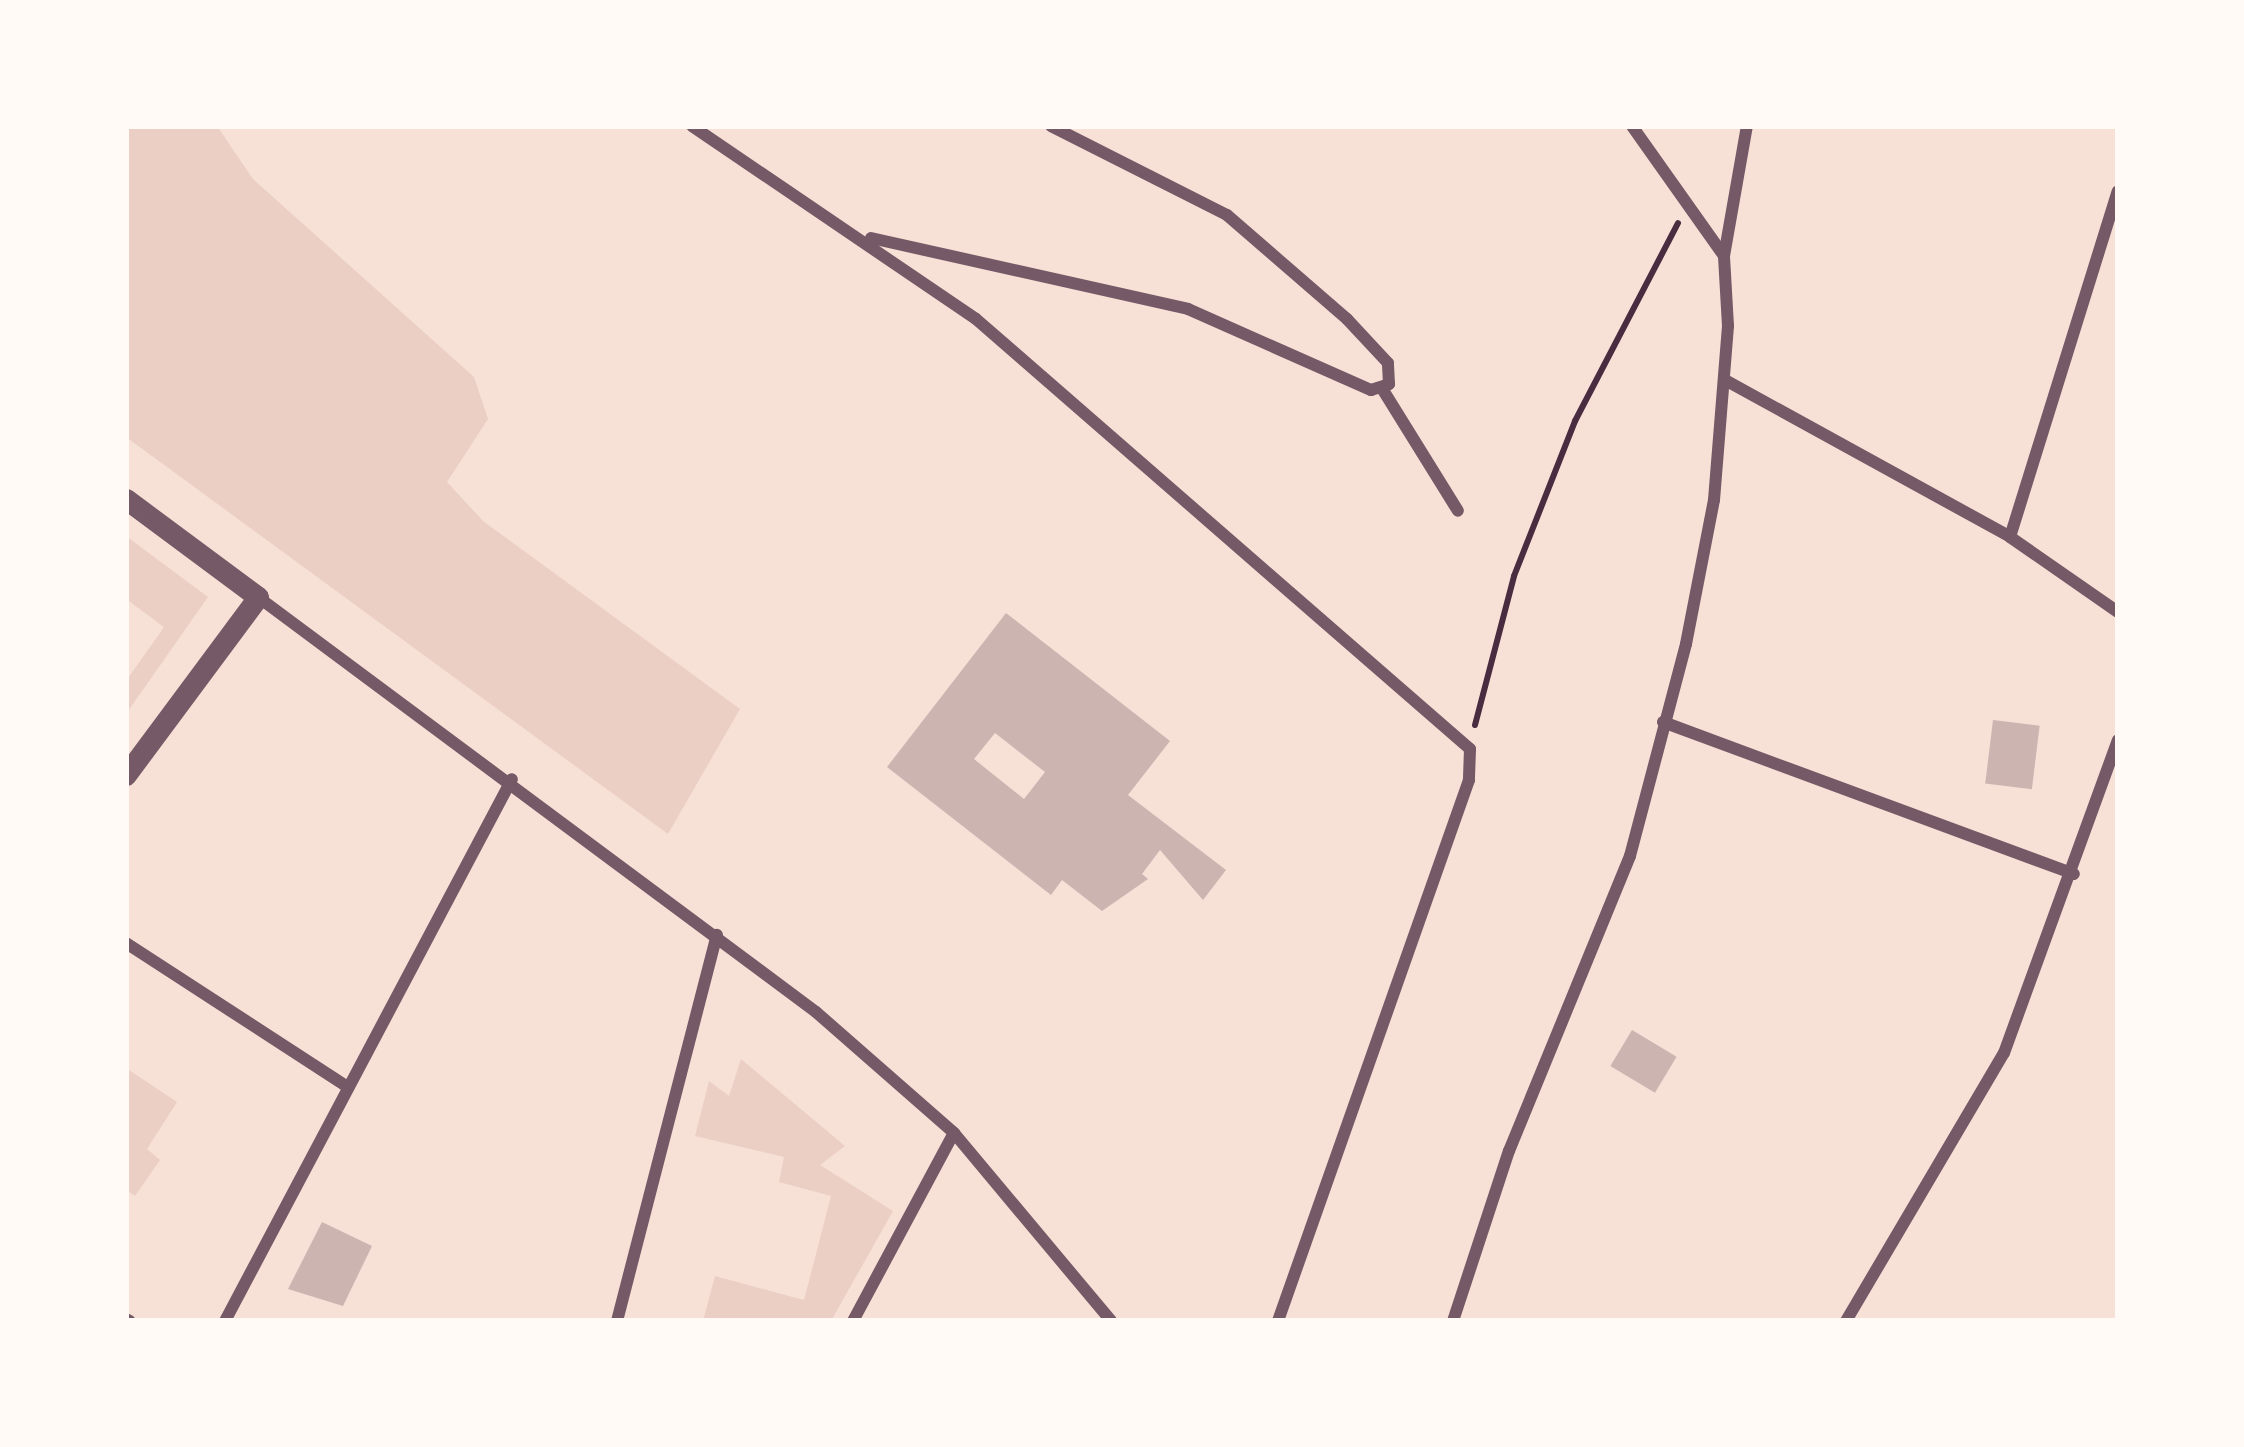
<!DOCTYPE html>
<style>
body{margin:0}
#map{position:relative;width:2244px;height:1447px;overflow:hidden;background:#f7e1d7;font-family:Inter,sans-serif}
div>[style]{position:absolute}
[style*='--x']{left:calc(var(--x)*1px);top:calc(var(--y)*1px);width:calc(var(--w)*1px);rotate:calc(var(--a)*1deg)}
.green>*{inset:0;background:#ebcfc5}
.building>*{inset:0;background:#ccb4b1;transform-origin:0 0}
.path>*{height:6px;margin:-3px;padding:0 3px;transform-origin:3px;border-radius:3px;background:#4a2c40}
.minor>*{height:12px;margin:-6px;padding:0 6px;transform-origin:6px;border-radius:6px;background:#755966}
.tertiary>*{height:21px;margin:-10.5px;padding:0 10.5px;transform-origin:10.5px;border-radius:10.5px;background:#755966}
span{translate:-50% -50%;white-space:nowrap;text-align:center;line-height:1.15;-webkit-text-stroke:10px #fffaf5;paint-order:stroke}
.frame{position:absolute;inset:0;border:129px solid #fffaf5;pointer-events:none}
</style>
<div id="map">
<div class="green">
<div style="clip-path:polygon(126px 126px,217px 126px,253px 179px,474px 377px,488px 419px,447px 482px,483px 521px,740px 709px,668px 834px,126px 437px)"></div>
<div style="clip-path:polygon(126px 536px,208px 597px,126px 714px,126px 681px,164px 627px,126px 599px)"></div>
<div style="clip-path:polygon(741px 1059px,845px 1146px,820px 1165px,893px 1211px,831px 1321px,703px 1321px,715px 1276px,804px 1300px,831px 1196px,779px 1182px,784px 1157px,695px 1136px,709px 1081px,729px 1096px)"></div>
<div style="clip-path:polygon(126px 1068px,177px 1102px,147px 1149px,160px 1160px,135px 1196px,126px 1190px)"></div>
</div>
<div class="building">
<div style="clip-path:polygon(evenodd,1006px 613px,1170px 741px,1128px 795px,1226px 870px,1203px 900px,1160px 850px,1142px 874px,1148px 879px,1102px 911px,1062px 880px,1051px 895px,887px 767px,1006px 613px,995px 733px,1045px 772px,1024px 799px,974px 759px,995px 733px)"></div>
<div style="left:1993px;top:720px;width:47px;height:64px;rotate:7deg"></div>
<div style="left:1632px;top:1030px;width:52px;height:42px;rotate:31deg"></div>
<div style="clip-path:polygon(322px 1222px,372px 1246px,343px 1306px,288px 1289px)"></div>
</div>
<div class="path">
<div style="--x:1475;--y:725;--w:154;--a:-75.3"></div>
<div style="--x:1514;--y:576;--w:167;--a:-68.5"></div>
<div style="--x:1575;--y:421;--w:223;--a:-62.5"></div>
</div>
<div class="minor">
<div style="--x:692;--y:126;--w:343;--a:34.2"></div>
<div style="--x:976;--y:319;--w:655;--a:41.04"></div>
<div style="--x:1470;--y:749;--w:31;--a:92"></div>
<div style="--x:1469;--y:780;--w:574;--a:109.45"></div>
<div style="--x:1632;--y:126;--w:159;--a:54.7"></div>
<div style="--x:871;--y:238;--w:325;--a:12.6"></div>
<div style="--x:1188;--y:309;--w:200;--a:23.9"></div>
<div style="--x:1371;--y:390;--w:19;--a:-18"></div>
<div style="--x:1389;--y:384;--w:21;--a:-93"></div>
<div style="--x:1388;--y:363;--w:60;--a:-133"></div>
<div style="--x:1347;--y:319;--w:159;--a:-139.1"></div>
<div style="--x:1227;--y:215;--w:197;--a:-153.2"></div>
<div style="--x:1725;--y:380;--w:325;--a:28.8"></div>
<div style="--x:2010;--y:537;--w:131;--a:34.8"></div>
<div style="--x:1383;--y:390;--w:142;--a:58.2"></div>
<div style="--x:2010;--y:537;--w:362;--a:-72.7"></div>
<div style="--x:258;--y:597;--w:695;--a:36.64"></div>
<div style="--x:816;--y:1012;--w:184;--a:41.2"></div>
<div style="--x:954;--y:1133;--w:245;--a:50.1"></div>
<div style="--x:1663;--y:722;--w:438;--a:20.3"></div>
<div style="--x:126;--y:943;--w:262;--a:33"></div>
<div style="--x:126;--y:1319;--w:4;--a:27"></div>
<div style="--x:225;--y:1321;--w:613;--a:-62.1"></div>
<div style="--x:617;--y:1321;--w:399;--a:-75.5"></div>
<div style="--x:853;--y:1321;--w:213;--a:-61.8"></div>
<div style="--x:1453;--y:1321;--w:179;--a:-71.8"></div>
<div style="--x:1509;--y:1151;--w:319;--a:-67.7"></div>
<div style="--x:1630;--y:856;--w:219;--a:-75.2"></div>
<div style="--x:1686;--y:644;--w:147;--a:-79"></div>
<div style="--x:1714;--y:500;--w:175;--a:-85.4"></div>
<div style="--x:1728;--y:326;--w:70;--a:-93.3"></div>
<div style="--x:1724;--y:256;--w:132;--a:-80"></div>
<div style="--x:1846;--y:1321;--w:311;--a:-59.5"></div>
<div style="--x:2004;--y:1053;--w:333;--a:-70"></div>
</div>
<div class="tertiary">
<div style="--x:126;--y:499;--w:164;--a:36.6"></div>
<div style="--x:258;--y:597;--w:222;--a:126.6"></div>
</div>
<div class="frame"></div>
</div>
